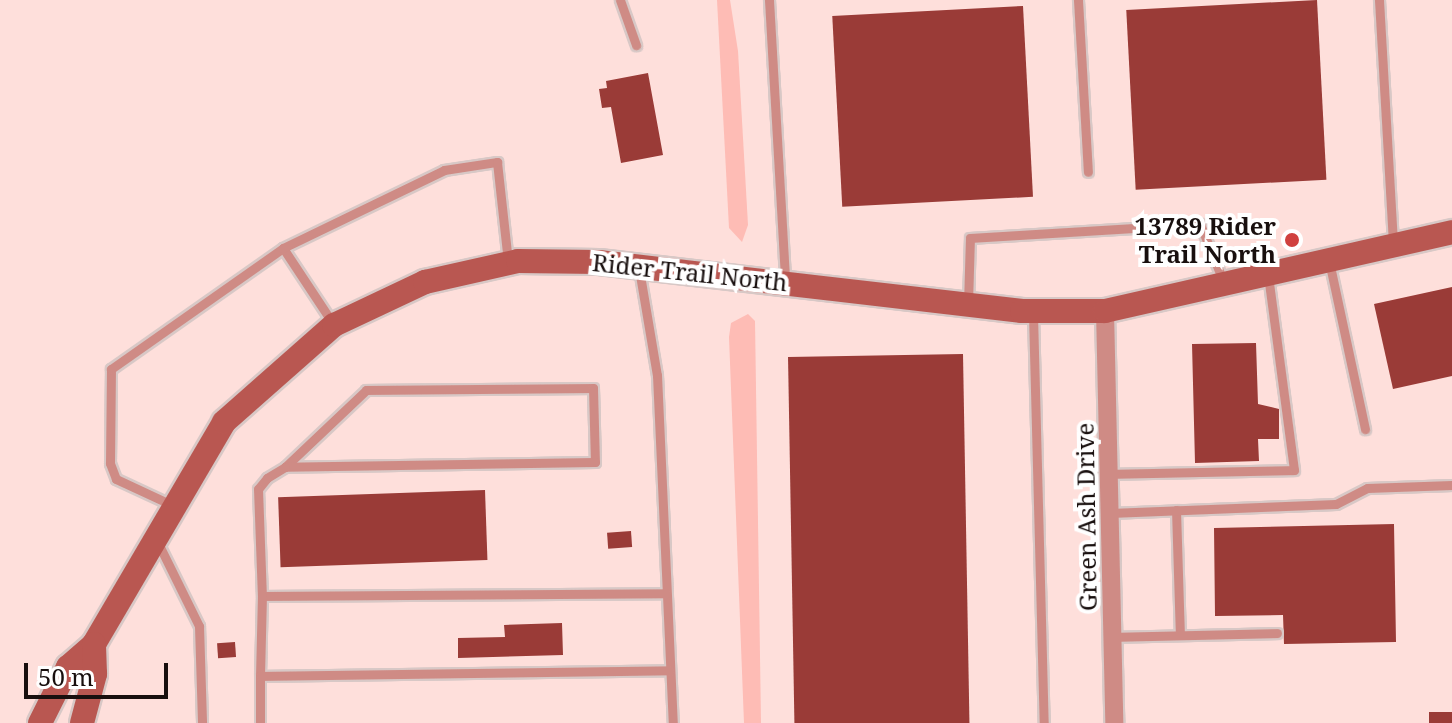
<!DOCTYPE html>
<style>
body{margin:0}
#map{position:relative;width:1452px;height:723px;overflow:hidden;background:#fdebe9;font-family:"Noto Serif",serif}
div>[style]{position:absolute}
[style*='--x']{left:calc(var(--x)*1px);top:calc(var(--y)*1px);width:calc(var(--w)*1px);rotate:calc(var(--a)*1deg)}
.built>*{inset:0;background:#fedfdb;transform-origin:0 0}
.water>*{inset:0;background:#febcb5}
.building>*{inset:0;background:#9a3b37;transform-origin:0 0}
.roads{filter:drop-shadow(2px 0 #d8c8c6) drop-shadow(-2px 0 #d8c8c6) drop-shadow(0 2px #d8c8c6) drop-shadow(0 -2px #d8c8c6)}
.lane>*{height:9px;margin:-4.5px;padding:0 4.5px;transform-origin:4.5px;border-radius:4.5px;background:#cf8b85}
.street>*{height:18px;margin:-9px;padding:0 9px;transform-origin:9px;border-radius:9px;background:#cf8b85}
.secondary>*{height:24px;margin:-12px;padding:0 12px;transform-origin:12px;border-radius:12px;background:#b95751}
.dots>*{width:22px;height:22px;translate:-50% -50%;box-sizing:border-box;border:4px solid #fff;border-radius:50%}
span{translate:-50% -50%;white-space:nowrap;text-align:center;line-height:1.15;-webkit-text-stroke:8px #fff;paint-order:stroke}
.poi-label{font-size:24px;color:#180f0e;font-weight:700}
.right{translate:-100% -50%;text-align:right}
.street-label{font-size:24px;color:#180f0e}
.scale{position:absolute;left:24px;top:663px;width:144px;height:36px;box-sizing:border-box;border:4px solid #180f0e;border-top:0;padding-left:10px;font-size:24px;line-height:28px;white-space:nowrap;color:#180f0e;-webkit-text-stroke:6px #fff;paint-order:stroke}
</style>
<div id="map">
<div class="built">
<div style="left:0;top:0;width:1452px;height:723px"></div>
</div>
<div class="water">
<div style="clip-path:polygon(717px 0,730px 0,738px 51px,748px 225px,742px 242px,729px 228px)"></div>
<div style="clip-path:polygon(748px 314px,755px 321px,761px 723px,744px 723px,729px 337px,731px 323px)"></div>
</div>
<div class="building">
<div style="left:1317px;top:0;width:180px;height:191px;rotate:87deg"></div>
<div style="left:1023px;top:6px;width:191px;height:191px;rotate:87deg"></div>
<div style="clip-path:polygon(648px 73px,663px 155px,621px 163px,611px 107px,602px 108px,599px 89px,607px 88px,606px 81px)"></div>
<div style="clip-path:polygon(1452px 287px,1452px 376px,1393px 389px,1374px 304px)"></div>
<div style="clip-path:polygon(1256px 343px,1258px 404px,1279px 409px,1279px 439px,1258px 439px,1259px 461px,1195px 463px,1192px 344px)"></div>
<div style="left:963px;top:354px;width:369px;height:175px;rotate:89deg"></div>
<div style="left:485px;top:490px;width:70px;height:207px;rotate:88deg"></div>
<div style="clip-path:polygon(1394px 524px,1396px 642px,1284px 644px,1283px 615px,1215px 616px,1214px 528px)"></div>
<div style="left:631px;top:531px;width:16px;height:24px;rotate:86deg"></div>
<div style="clip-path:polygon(562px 623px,563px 655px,458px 658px,458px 638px,505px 637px,504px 625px)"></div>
<div style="left:235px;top:642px;width:15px;height:18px;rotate:86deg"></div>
<div style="left:1429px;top:712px;width:23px;height:11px"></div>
</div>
<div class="roads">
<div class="lane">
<div style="--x:620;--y:0;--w:48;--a:70.4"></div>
<div style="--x:769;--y:0;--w:280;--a:86.7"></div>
<div style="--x:1078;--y:0;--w:172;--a:86.7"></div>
<div style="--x:1379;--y:0;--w:244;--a:86.7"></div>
<div style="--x:283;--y:248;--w:92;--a:56.5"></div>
<div style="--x:1329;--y:261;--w:172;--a:77.9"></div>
<div style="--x:639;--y:269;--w:108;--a:80.4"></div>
<div style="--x:657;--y:375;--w:348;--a:87.4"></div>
<div style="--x:968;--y:304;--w:66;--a:-88.3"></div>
<div style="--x:970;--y:238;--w:230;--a:-3.5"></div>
<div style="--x:1200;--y:224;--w:64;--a:67.9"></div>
<div style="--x:1033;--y:314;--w:409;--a:88.5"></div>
<div style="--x:285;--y:467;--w:112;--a:-43.5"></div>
<div style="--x:366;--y:390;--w:227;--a:-0.5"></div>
<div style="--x:593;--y:388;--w:74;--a:88.5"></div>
<div style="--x:595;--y:462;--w:310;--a:179.1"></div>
<div style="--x:285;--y:467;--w:21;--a:149"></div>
<div style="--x:267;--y:478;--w:14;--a:129"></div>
<div style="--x:258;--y:489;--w:107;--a:87.9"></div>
<div style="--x:262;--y:596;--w:404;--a:-0.4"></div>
<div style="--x:1109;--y:474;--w:185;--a:-1.2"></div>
<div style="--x:1294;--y:470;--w:196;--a:-97.6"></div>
<div style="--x:172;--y:505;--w:62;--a:-155.1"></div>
<div style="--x:116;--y:479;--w:17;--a:-111"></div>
<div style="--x:110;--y:463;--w:94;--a:-89.4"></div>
<div style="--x:111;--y:369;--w:210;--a:-35.1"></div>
<div style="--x:283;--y:248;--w:179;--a:-25.8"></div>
<div style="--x:444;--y:170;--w:54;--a:-8.6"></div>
<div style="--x:497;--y:162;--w:101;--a:83.7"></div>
<div style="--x:1176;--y:510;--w:125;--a:88.2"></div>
<div style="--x:1110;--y:513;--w:226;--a:-2.3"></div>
<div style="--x:1336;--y:504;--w:35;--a:-27"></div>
<div style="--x:1367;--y:488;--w:85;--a:-2"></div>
<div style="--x:158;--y:543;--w:93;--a:63.7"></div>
<div style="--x:199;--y:626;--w:97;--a:88.2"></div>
<div style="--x:1113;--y:637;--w:164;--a:-1.4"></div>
<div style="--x:260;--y:676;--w:80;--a:-88.6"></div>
<div style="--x:260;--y:723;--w:47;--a:-90"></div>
<div style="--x:260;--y:676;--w:410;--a:-0.8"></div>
</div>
<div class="street">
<div style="--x:1105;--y:311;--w:412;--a:88.7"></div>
</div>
<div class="secondary">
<div style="--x:40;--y:723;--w:63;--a:-63.4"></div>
<div style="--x:68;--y:667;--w:35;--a:-41"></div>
<div style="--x:94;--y:644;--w:257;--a:-59.6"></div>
<div style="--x:224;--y:422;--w:147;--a:-41.4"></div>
<div style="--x:334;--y:325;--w:101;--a:-25.3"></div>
<div style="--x:425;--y:282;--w:95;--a:-12.7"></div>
<div style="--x:518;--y:261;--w:81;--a:0.7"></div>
<div style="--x:599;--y:262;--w:426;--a:6.6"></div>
<div style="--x:1022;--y:311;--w:83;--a:0"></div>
<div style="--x:1105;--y:311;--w:356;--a:-12.8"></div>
<div style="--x:82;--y:723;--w:51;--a:-75.1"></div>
<div style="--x:95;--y:674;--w:30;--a:-92"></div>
</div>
</div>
<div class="dots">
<div style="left:1292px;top:240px;background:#d0413f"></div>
</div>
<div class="poi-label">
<span class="right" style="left:1276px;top:240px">13789 Rider<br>Trail North</span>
</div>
<div class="street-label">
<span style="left:690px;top:272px;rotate:6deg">Rider Trail North</span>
<span style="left:1086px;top:517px;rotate:-91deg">Green Ash Drive</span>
</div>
<div class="scale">50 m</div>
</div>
